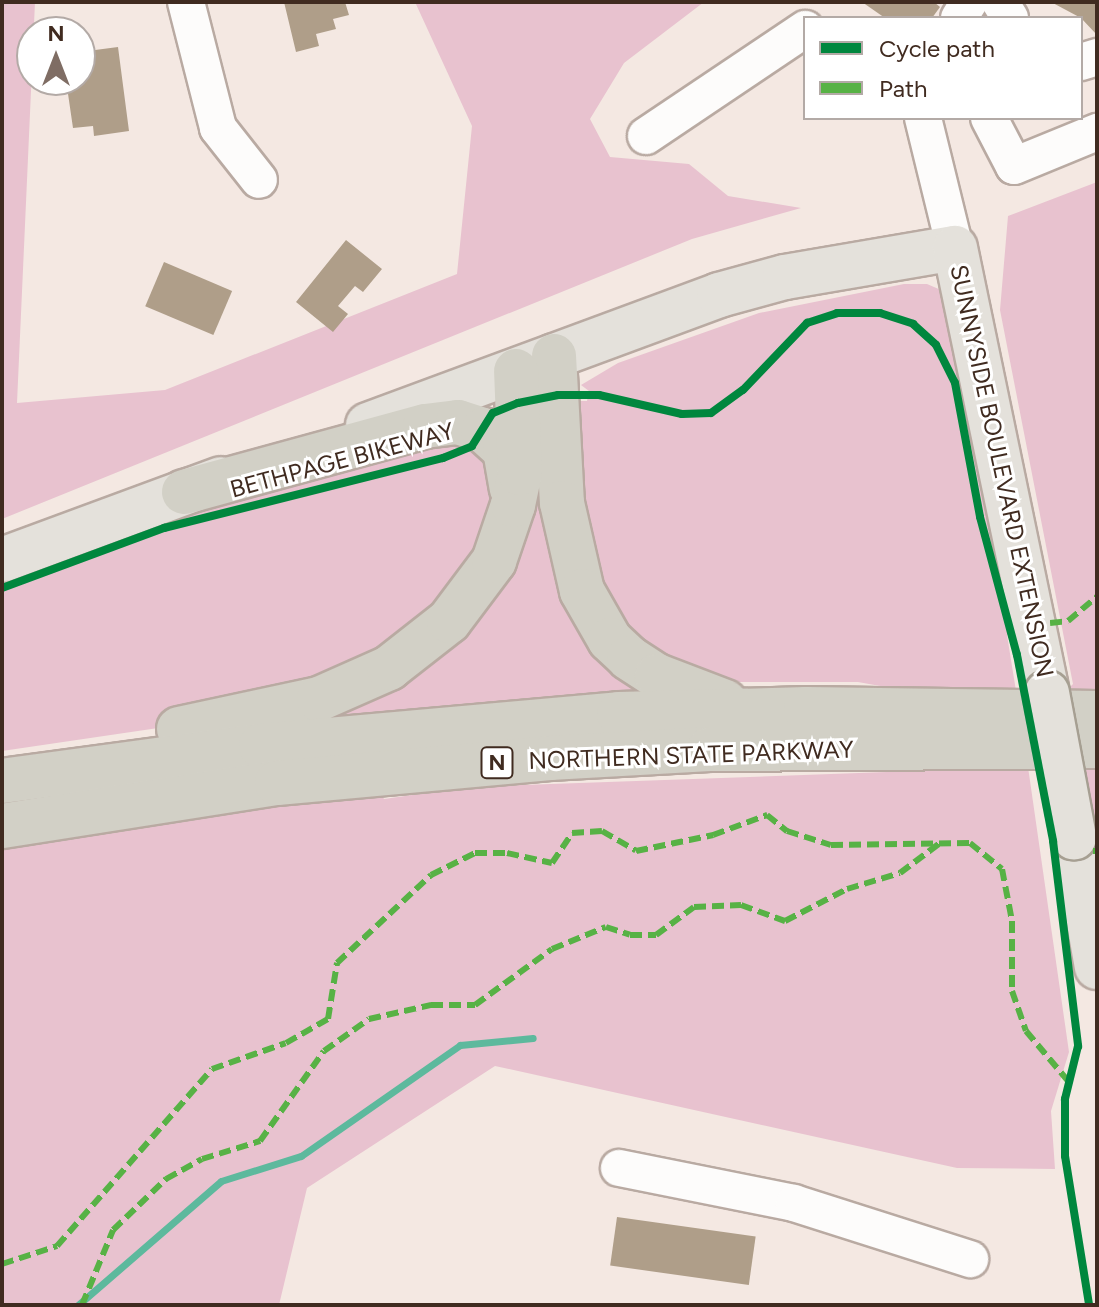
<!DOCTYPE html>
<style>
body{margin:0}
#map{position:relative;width:1099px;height:1307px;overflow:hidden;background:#f4e8e2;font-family:Figtree,sans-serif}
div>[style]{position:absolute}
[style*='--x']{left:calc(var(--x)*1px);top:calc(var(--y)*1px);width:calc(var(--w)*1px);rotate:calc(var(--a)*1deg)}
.green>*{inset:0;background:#e8c2cf}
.stream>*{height:7px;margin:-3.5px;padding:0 3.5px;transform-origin:3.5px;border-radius:3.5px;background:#5db99d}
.building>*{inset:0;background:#af9e89;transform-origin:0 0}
.roads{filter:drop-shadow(2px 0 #b9aaa2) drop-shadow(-2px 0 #b9aaa2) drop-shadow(0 2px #b9aaa2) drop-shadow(0 -2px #b9aaa2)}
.minor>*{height:36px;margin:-18px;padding:0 18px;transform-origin:18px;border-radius:18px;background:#fdfcfb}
.major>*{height:44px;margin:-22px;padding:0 22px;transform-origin:22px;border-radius:22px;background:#e4e1db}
.highway>*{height:44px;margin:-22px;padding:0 22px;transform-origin:22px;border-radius:22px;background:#d2d0c6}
.bridges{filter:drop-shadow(2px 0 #a69f92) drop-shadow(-2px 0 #a69f92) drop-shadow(0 2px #a69f92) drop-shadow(0 -2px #a69f92)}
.major-bridge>*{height:44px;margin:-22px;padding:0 22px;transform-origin:22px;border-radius:22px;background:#e4e1db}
.quiet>*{height:6px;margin-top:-3px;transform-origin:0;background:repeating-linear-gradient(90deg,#57b245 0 12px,transparent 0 18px)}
.cycleway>*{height:8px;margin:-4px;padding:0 4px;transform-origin:4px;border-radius:4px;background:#00873e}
span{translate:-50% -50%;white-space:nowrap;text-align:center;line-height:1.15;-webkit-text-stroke:6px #fff;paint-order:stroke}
.shield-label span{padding:2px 6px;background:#fff;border:2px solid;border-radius:6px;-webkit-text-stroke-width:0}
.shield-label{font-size:22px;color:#402b20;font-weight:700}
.street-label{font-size:24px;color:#402b20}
.frame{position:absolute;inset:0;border:4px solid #402b20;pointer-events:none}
.legend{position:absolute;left:803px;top:16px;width:280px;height:104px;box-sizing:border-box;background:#fff;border:2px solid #b3aaa6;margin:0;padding:10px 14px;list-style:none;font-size:24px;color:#402b20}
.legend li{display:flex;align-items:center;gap:16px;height:40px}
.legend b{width:40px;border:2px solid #b3aaa6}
.north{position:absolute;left:16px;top:16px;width:80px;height:80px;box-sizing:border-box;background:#fff;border:2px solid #b3aaa6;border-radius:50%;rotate:0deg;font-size:22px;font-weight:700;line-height:32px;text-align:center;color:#402b20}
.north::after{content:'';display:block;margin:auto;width:28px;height:36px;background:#7f6d64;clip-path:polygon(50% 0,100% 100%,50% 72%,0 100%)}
</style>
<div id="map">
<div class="green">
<div style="clip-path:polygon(2px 2px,35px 2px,17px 403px,165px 390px,457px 274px,472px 126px,415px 2px,704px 2px,624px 63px,590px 119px,610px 157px,689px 164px,728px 196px,801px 208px,692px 239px,2px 519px)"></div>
<div style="clip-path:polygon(1097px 182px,1097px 690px,1074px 692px,1069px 688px,1073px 684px,1000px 310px,1008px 216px)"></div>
<div style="clip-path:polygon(904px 284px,927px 284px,941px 290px,950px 307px,1019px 634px,1007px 635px,1016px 691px,941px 697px,858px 682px,714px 682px,665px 670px,591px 592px,575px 401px,587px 401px,589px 391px,581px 385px,618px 363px,759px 313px)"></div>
<div style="clip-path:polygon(444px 433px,487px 445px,505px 489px,453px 602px,381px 656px,165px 727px,2px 751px,2px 582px,184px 514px)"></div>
<div style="clip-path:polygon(534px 449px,646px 695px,349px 720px,305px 713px,444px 639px)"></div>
<div style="clip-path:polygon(1097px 760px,1097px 865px,1080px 761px)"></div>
<div style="clip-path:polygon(1028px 767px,1069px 1052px,1051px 1111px,1055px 1169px,957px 1168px,495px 1066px,307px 1188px,279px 1305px,2px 1305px,2px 840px,376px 785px,384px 799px,468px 787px)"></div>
</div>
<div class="stream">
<div style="--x:78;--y:1305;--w:189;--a:-40.9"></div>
<div style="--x:221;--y:1181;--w:84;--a:-17.4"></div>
<div style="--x:301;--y:1156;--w:194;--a:-34.9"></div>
<div style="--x:460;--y:1045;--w:73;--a:-5.5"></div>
</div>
<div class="building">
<div style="clip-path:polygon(284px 2px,345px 2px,349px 15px,333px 19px,336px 29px,316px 34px,319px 46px,296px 52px)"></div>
<div style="clip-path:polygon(862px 2px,934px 2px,940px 7px,932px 18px,885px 18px)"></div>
<div style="clip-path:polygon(1051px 2px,1097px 2px,1097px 35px,1081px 18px)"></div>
<div style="clip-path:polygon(118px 47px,129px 131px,94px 136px,93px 126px,73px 128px,67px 87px,80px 80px,80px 52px)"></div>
<div style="clip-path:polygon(346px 240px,382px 269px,363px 292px,355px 286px,338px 306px,348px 314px,333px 332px,296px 302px)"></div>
<div style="left:164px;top:262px;width:74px;height:48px;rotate:23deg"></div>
<div style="left:617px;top:1217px;width:140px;height:49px;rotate:8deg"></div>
</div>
<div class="roads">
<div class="minor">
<div style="--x:186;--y:2;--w:130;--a:75.7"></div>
<div style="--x:218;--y:128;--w:66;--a:51.7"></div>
<div style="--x:1000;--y:2;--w:19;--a:58"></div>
<div style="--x:959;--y:18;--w:19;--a:-58"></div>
<div style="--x:1081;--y:62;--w:17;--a:-17"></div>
<div style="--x:923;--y:118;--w:134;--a:76.2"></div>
<div style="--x:989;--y:118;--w:54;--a:62.5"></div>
<div style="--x:1014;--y:166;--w:90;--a:-22.3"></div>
<div style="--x:646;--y:136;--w:192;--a:-33.9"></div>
<div style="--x:619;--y:1168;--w:178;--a:11.3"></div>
<div style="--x:794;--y:1203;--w:185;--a:17.7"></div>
</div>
<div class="major">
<div style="--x:368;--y:425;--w:374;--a:-20.3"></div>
<div style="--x:719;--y:295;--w:68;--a:-15.3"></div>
<div style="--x:785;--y:277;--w:172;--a:-9.7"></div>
<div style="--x:955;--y:248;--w:454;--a:78.3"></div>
<div style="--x:2;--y:560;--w:233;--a:-20.3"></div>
<div style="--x:1074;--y:837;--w:132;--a:80"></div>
</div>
<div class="highway">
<div style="--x:554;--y:356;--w:147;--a:86.9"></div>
<div style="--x:562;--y:503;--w:90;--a:77.2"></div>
<div style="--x:582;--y:591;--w:56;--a:60.3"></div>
<div style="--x:610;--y:640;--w:26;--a:43"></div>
<div style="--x:629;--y:658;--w:33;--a:33"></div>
<div style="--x:657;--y:676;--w:73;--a:20.9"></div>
<div style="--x:184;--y:492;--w:250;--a:-15.3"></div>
<div style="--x:425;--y:426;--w:33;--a:-7"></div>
<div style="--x:458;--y:422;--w:26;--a:18"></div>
<div style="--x:483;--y:430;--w:30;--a:42"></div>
<div style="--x:505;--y:450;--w:39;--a:80"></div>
<div style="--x:179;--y:729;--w:143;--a:-12.1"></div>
<div style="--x:319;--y:699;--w:77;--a:-23.9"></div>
<div style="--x:389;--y:668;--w:76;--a:-38.1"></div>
<div style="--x:449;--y:621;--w:75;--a:-53.1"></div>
<div style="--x:494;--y:561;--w:59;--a:-71.3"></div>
<div style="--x:513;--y:505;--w:33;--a:-78"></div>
<div style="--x:520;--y:473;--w:102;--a:-92.2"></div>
<div style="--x:2;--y:781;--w:261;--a:-7.7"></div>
<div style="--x:261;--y:746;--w:359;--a:-5.1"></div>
<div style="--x:619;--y:714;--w:187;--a:-1.5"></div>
<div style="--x:806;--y:709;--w:291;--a:0.8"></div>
<div style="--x:2;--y:826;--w:278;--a:-8.9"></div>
<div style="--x:277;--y:783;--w:274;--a:-5.2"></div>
<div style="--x:550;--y:758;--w:160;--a:-3.2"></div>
<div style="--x:710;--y:749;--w:387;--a:-0.4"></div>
</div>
</div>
<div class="bridges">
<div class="major-bridge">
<div style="--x:1047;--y:693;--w:147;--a:79.4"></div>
</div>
</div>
<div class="quiet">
<div style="--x:1050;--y:623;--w:18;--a:-6"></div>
<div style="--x:1068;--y:621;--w:38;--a:-40"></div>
<div style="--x:1093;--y:851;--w:4;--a:0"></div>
<div style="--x:2;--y:1264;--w:58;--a:-18.1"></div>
<div style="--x:57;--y:1246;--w:235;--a:-48.8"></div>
<div style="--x:212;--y:1069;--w:78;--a:-19.4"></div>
<div style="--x:286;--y:1043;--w:48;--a:-29.7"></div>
<div style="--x:328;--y:1019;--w:57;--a:-80.9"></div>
<div style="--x:337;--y:963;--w:129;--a:-43.1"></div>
<div style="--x:431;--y:875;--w:49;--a:-26.6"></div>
<div style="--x:475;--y:853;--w:32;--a:0"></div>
<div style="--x:507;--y:853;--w:46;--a:12.5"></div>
<div style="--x:552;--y:863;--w:36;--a:-56"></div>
<div style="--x:572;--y:833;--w:30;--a:-4"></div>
<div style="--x:602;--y:831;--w:39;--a:30"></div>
<div style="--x:636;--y:851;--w:79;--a:-11.7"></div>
<div style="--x:713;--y:835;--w:58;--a:-20.3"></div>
<div style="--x:767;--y:815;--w:26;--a:39"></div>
<div style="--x:787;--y:831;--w:46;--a:17.7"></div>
<div style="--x:831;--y:845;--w:139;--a:-0.8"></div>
<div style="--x:970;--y:843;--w:41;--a:39.1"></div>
<div style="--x:1002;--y:869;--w:53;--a:79.1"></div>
<div style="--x:1012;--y:921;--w:70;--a:90"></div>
<div style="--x:1012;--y:991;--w:42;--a:70.7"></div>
<div style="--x:1026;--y:1031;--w:67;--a:49.9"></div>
<div style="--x:82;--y:1305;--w:81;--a:-67.5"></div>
<div style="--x:113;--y:1230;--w:74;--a:-43.9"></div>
<div style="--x:166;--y:1179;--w:41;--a:-29.1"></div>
<div style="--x:202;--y:1159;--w:61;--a:-17.2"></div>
<div style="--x:260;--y:1141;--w:110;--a:-54.6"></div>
<div style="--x:324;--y:1051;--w:55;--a:-35.4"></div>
<div style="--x:369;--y:1019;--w:64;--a:-12.7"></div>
<div style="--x:431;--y:1005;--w:44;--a:0"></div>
<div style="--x:475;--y:1005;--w:95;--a:-36"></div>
<div style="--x:552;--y:949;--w:58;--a:-22.2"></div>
<div style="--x:606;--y:927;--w:25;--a:18"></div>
<div style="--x:630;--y:935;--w:26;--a:0"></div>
<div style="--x:656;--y:935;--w:47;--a:-36.4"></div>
<div style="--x:694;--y:907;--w:47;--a:-2.4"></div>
<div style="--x:741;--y:905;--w:47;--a:20"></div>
<div style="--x:785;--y:921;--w:70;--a:-27.3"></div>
<div style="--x:847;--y:889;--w:55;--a:-16.8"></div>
<div style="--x:900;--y:873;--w:50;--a:-36.9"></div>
</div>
<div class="cycleway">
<div style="--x:2;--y:588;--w:173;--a:-20.3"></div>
<div style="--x:164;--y:528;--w:288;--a:-14.1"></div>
<div style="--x:443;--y:458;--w:31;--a:-22"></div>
<div style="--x:472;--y:446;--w:39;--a:-58"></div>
<div style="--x:493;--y:413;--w:27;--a:-22"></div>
<div style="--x:518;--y:403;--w:41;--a:-11.3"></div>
<div style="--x:558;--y:395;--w:41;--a:0"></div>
<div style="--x:599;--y:395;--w:85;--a:12.9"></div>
<div style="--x:682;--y:414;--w:29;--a:-2"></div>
<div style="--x:711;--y:413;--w:39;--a:-36"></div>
<div style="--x:743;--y:390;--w:93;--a:-46.3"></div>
<div style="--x:807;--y:323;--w:32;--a:-18"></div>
<div style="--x:837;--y:313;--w:43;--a:0"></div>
<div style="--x:880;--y:313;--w:35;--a:18"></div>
<div style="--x:913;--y:324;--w:31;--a:42"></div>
<div style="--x:936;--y:345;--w:42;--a:63.4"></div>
<div style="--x:955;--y:383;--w:136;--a:79.4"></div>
<div style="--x:980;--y:517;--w:143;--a:75"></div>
<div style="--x:1017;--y:655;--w:189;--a:79"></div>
<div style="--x:1053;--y:841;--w:207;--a:83"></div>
<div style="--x:1078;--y:1046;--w:55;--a:103.8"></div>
<div style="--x:1065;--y:1099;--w:57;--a:90"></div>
<div style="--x:1065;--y:1156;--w:151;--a:80.8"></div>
</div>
<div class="shield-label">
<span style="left:497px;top:763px">N</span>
</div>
<div class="street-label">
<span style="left:342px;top:460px;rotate:-15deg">BETHPAGE BIKEWAY</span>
<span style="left:1002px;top:471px;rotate:78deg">SUNNYSIDE BOULEVARD EXTENSION</span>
<span style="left:691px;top:755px;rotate:-2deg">NORTHERN STATE PARKWAY</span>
</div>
<div class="frame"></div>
<ul class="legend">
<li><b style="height:10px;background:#00873e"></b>Cycle path</li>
<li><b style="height:10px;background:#57b245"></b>Path</li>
</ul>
<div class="north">N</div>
</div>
